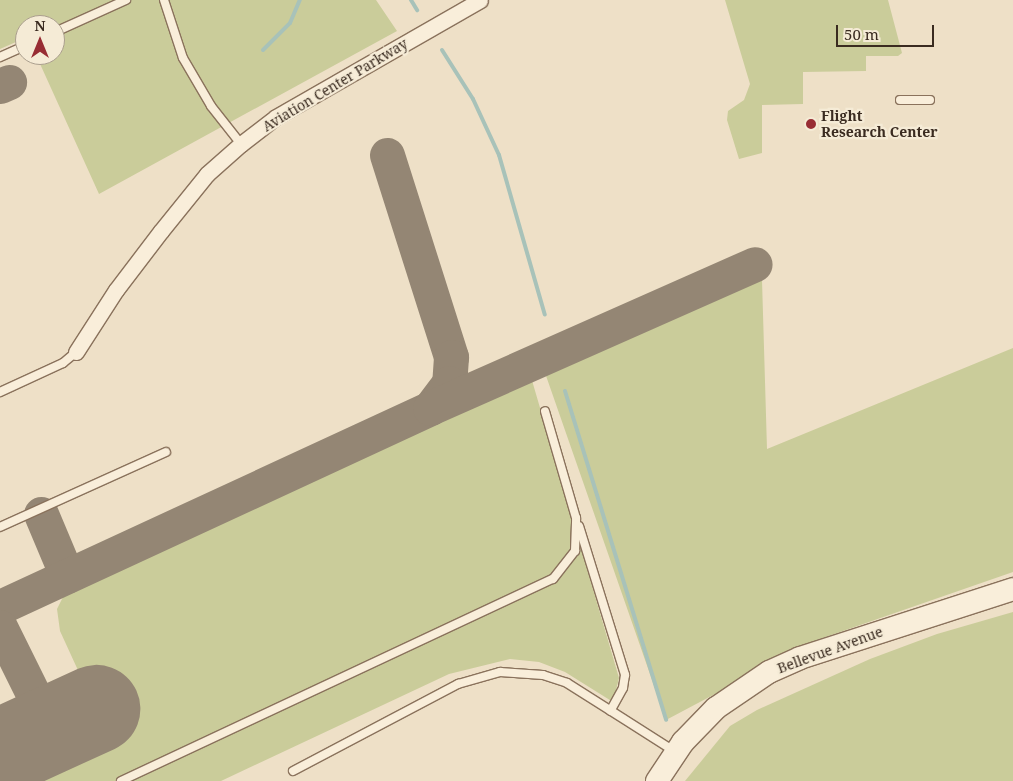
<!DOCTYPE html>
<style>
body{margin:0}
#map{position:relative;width:1013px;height:781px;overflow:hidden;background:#eee0c7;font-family:"Noto Serif",serif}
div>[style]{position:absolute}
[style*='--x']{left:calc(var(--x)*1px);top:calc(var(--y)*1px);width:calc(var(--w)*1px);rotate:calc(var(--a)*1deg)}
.green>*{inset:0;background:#cacc9a}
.stream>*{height:4px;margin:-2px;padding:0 2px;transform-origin:2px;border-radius:2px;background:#a8c2b9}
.taxiway>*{height:35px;margin:-17.5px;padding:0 17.5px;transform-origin:17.5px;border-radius:17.5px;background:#948674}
.runway>*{height:88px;margin:-44px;padding:0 44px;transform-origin:44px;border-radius:44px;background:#948674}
.roads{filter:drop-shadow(1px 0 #8a725c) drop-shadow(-1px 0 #8a725c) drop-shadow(0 1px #8a725c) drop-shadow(0 -1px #8a725c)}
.lane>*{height:8px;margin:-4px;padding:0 4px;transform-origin:4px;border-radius:4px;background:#f9eeda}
.street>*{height:15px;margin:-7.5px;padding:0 7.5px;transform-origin:7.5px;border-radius:7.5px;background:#f9eeda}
.secondary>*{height:22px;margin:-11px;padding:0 11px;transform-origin:11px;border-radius:11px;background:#f9eeda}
.dots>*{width:14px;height:14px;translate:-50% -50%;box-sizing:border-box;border:2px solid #f5ebd6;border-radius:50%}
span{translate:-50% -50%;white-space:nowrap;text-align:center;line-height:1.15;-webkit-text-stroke:4.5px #f5ebd6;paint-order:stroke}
.street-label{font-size:14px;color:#3a2b20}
.poi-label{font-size:14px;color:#3a2b20;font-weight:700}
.left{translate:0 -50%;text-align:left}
.north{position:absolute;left:15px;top:15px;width:50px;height:50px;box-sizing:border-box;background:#f5ebd6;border:1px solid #aa9e8d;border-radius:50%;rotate:0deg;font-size:14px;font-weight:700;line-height:20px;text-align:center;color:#3a2b20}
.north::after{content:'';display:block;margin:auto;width:18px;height:22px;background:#982d34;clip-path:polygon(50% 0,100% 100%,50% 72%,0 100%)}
.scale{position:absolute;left:836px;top:25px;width:98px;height:22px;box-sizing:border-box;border:2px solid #3a2b20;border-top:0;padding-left:6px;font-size:15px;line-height:18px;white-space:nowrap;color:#3a2b20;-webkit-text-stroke:4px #f5ebd6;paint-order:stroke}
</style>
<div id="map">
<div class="green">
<div style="clip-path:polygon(0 0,376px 0,397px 31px,99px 194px,36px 55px,55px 55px,55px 25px,25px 25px,25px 38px,0 49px)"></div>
<div style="clip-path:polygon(725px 0,888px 0,902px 53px,898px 56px,866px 56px,866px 71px,803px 72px,803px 104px,762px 105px,762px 153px,739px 159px,727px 120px,728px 111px,744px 100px,750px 84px)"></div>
<div style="clip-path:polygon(762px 280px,767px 449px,1013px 348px,1013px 572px,817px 640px,666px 720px,544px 370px)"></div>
<div style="clip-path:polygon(531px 377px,619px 678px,613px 702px,565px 672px,539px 662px,510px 659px,449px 674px,221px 781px,19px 781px,109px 738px,60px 631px,57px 609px,66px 591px)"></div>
<div style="clip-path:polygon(1013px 612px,1013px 781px,685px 781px,730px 726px,757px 710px,870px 659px,937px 634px)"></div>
</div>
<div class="stream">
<div style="--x:411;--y:0;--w:12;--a:59"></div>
<div style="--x:263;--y:50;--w:38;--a:-45"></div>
<div style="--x:290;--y:23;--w:25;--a:-67"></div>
<div style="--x:442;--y:50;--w:58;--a:57.7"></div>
<div style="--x:473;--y:99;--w:62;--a:65.1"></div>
<div style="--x:499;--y:155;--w:166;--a:74"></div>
<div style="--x:565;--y:391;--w:344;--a:72.9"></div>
</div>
<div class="taxiway">
<div style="--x:0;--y:86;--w:10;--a:-24"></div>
<div style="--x:387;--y:155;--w:212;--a:72.4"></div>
<div style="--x:451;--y:357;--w:26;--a:94"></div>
<div style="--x:449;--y:383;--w:31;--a:127"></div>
<div style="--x:41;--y:514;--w:67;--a:67.2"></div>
<div style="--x:0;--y:607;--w:474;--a:-24.8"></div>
<div style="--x:430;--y:408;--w:355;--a:-23.9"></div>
<div style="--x:0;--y:627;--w:115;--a:63.7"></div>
</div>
<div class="runway">
<div style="--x:0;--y:753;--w:106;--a:-24.6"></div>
</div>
<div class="roads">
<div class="lane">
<div style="--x:164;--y:0;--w:61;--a:71.9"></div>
<div style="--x:183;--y:58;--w:56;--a:59.7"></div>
<div style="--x:211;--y:106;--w:48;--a:51.7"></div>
<div style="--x:55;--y:32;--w:78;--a:-24.3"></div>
<div style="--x:0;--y:57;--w:27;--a:-24"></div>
<div style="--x:900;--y:100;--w:30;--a:0"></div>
<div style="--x:0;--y:392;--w:69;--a:-24.7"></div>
<div style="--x:63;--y:363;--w:17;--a:-40"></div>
<div style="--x:579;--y:526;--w:156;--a:72.8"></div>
<div style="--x:625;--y:675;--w:13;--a:99"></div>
<div style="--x:623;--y:688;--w:26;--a:119"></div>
<div style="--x:0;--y:527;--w:182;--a:-24.3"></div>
<div style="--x:293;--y:771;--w:187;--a:-27.8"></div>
<div style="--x:458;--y:684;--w:44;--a:-15.9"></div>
<div style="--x:500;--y:672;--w:43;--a:4"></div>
<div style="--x:543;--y:675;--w:25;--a:18"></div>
<div style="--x:567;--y:683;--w:127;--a:32.4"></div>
<div style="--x:121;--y:781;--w:477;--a:-25.1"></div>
<div style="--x:553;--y:579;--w:36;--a:-52"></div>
<div style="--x:575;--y:551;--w:33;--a:-88"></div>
<div style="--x:576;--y:518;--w:111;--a:-106.2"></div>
</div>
<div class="street">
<div style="--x:76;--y:352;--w:74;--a:-57.2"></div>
<div style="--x:116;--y:290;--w:74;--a:-52.7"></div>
<div style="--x:161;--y:231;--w:73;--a:-51.1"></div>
<div style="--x:207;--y:174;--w:45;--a:-41.4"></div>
<div style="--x:241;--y:144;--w:44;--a:-37.6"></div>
<div style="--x:276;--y:117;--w:235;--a:-29.8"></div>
</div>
<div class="secondary">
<div style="--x:657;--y:781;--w:47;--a:-56.3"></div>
<div style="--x:683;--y:742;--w:47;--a:-45.9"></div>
<div style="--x:716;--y:708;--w:64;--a:-34.2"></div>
<div style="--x:769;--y:672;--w:34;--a:-24"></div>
<div style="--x:800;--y:658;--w:224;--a:-17.9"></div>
</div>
</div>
<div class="dots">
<div style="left:811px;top:124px;background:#982d34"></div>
</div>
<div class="street-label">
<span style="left:335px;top:85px;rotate:-31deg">Aviation Center Parkway</span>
<span style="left:830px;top:650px;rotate:-20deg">Bellevue Avenue</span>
</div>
<div class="poi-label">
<span class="left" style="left:821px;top:124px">Flight<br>Research Center</span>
</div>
<div class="north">N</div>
<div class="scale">50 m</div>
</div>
